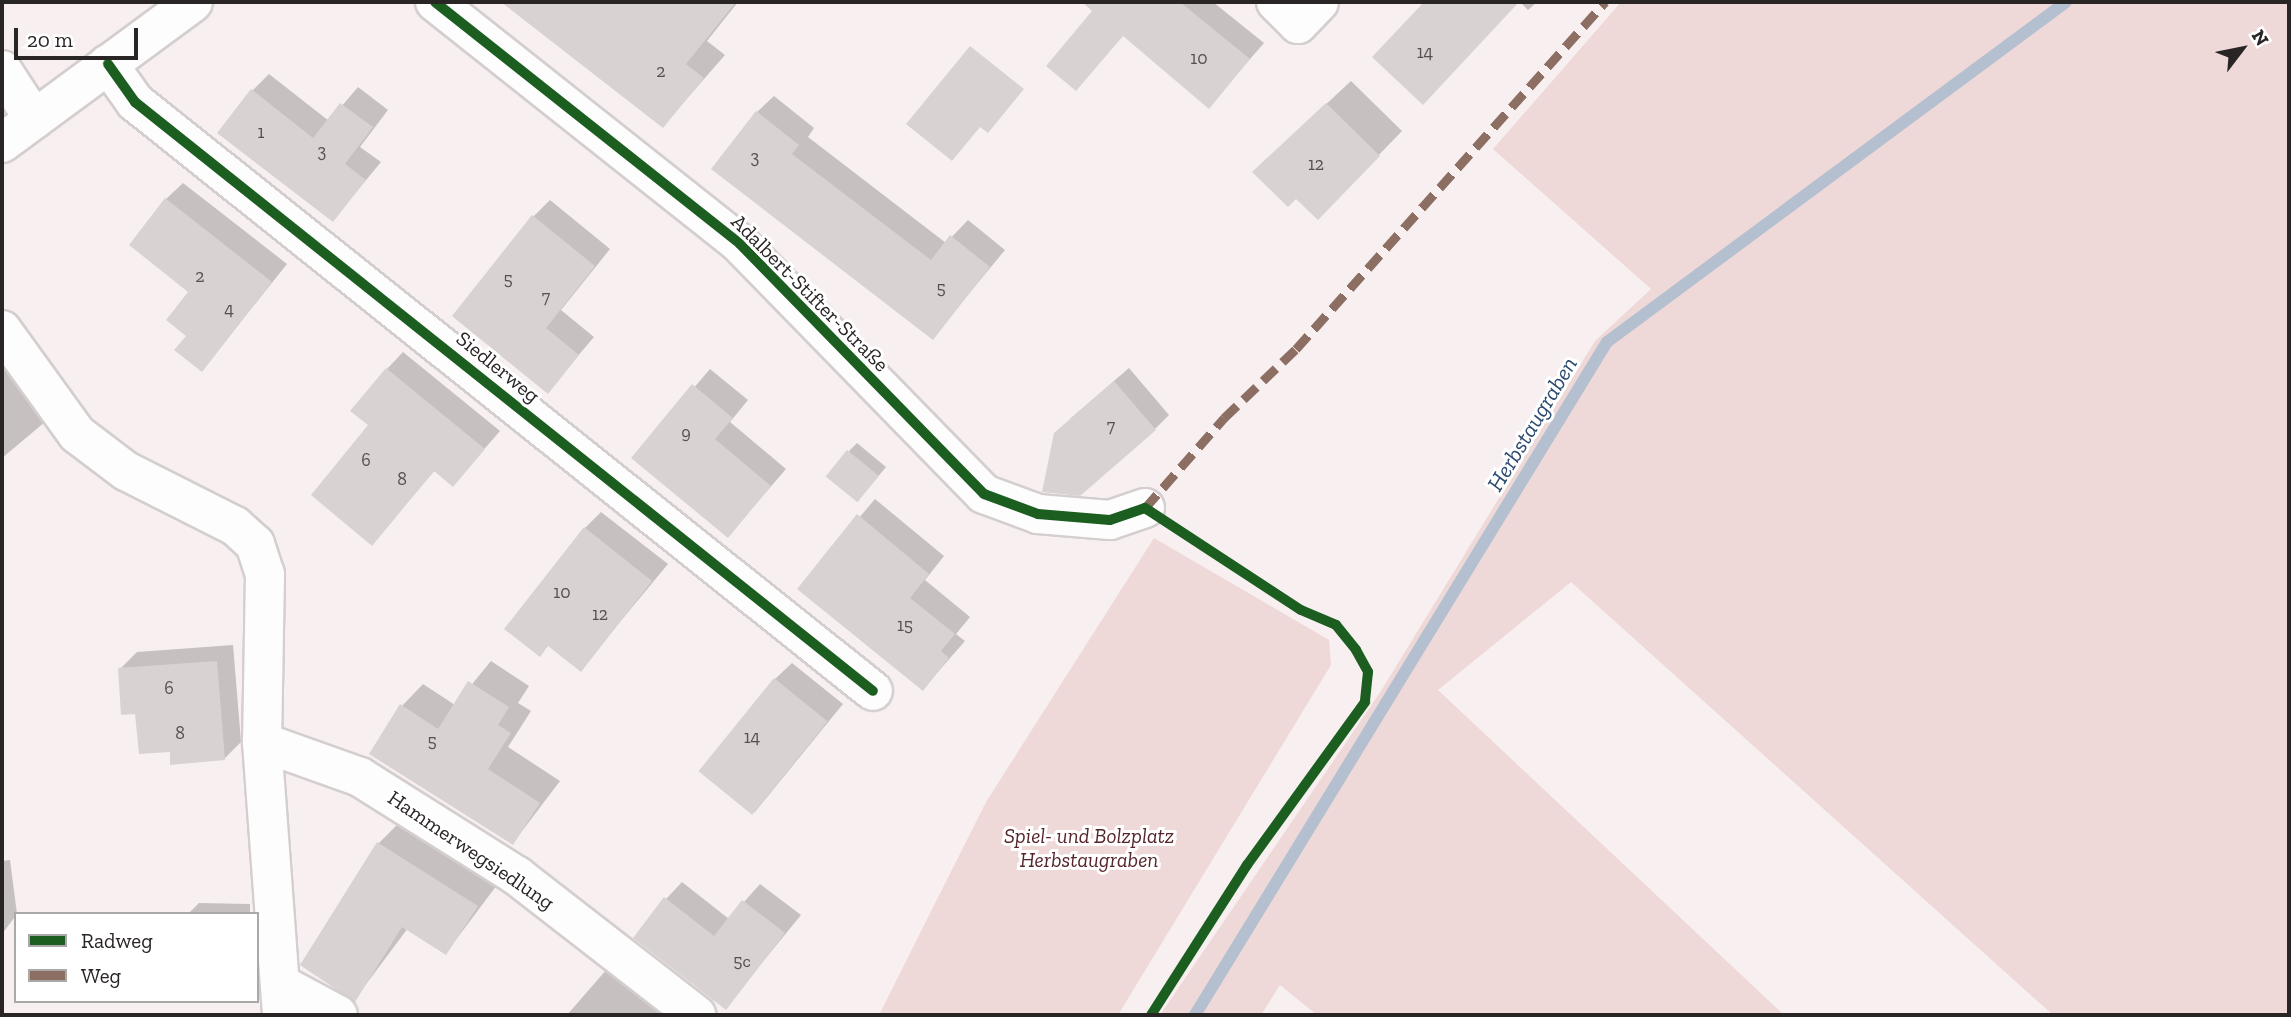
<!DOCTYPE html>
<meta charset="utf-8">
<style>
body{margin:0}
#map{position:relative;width:2291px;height:1017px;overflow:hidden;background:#f8f0f0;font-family:"Zilla Slab",serif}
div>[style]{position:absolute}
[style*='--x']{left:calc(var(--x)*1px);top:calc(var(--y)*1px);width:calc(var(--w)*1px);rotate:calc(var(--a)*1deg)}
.green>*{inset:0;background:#eed8d8}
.shadow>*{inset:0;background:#0003}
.stream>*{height:12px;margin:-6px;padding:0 6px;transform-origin:6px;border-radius:6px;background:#b4c0d0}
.building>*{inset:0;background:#d8d2d2;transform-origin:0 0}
.roads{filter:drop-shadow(2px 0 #d4cece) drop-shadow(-2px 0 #d4cece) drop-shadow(0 2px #d4cece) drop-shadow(0 -2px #d4cece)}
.minor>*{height:38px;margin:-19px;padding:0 19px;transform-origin:19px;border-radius:19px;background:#fefdfd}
.quiet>*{height:9px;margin-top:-4.5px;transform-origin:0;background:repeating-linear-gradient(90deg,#8d6e63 0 18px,transparent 0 27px)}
.cycleway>*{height:10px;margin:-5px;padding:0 5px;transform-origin:5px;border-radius:5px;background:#1b5e20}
span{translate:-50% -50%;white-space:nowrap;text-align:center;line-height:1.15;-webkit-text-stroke:6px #fff;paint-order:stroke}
.number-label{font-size:18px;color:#565050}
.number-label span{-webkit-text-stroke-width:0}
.street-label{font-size:21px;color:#2a2525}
.park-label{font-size:21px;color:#55252b;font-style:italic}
.water-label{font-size:23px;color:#2b4a6e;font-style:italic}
.frame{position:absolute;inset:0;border:4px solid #2a2525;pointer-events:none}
.legend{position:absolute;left:14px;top:912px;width:245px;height:91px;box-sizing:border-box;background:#fff;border:2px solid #aaa8a8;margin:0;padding:9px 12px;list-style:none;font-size:21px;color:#2a2525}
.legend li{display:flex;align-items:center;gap:14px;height:35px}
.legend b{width:35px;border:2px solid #aaa8a8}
.north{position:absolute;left:2207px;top:14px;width:70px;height:70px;-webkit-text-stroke:5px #fff;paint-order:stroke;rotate:58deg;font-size:19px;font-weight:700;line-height:28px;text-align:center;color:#2a2525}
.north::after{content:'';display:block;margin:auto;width:24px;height:32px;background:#2a2525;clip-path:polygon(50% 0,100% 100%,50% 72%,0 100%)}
.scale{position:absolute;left:14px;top:28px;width:124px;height:32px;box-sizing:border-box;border:4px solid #2a2525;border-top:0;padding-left:9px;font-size:21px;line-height:24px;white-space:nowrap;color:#2a2525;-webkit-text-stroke:5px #fff;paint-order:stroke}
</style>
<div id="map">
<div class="green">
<div style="clip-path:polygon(1621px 2px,2289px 2px,2289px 1015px,2053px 1015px,1571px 582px,1438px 690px,1784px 1015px,1317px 1015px,1280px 985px,1261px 1015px,1160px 1015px,1381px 691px,1595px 341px,1651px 289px,1493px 149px)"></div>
<div style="clip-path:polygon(1154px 538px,1329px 640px,1331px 665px,1118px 1015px,879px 1015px,986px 802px)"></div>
</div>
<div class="shadow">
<div style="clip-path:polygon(536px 2px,665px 2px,678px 12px,686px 2px,738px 2px,707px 41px,725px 55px,663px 126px,523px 18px)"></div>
<div style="clip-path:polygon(1102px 2px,1213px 2px,1264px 43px,1210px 105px,1124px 34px,1076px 89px,1049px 66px)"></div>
<div style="clip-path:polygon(1520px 2px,1537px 2px,1528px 10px)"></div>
<div style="clip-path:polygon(269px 74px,329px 121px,358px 87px,388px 110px,360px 147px,381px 162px,333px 220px,252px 91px)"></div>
<div style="clip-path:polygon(1351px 81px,1402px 131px,1341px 194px,1279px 148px)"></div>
<div style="clip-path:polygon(774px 96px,814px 128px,808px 137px,946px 243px,968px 220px,1005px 250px,933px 337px,757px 112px)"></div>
<div style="clip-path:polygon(183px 183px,287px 264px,202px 370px,188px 336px,191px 291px,166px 199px)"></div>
<div style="clip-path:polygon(550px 200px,610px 249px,561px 310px,594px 337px,548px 391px,533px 217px)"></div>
<div style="clip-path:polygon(403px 352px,500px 431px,453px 485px,435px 470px,372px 544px,387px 369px)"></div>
<div style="clip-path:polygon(11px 363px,51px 417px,2px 458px,2px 370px)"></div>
<div style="clip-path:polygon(1129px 368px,1169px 415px,1155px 429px,1070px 419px)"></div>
<div style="clip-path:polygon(710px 369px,748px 400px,730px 422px,786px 469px,728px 536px,634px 458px)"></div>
<div style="clip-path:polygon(857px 443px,886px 467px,865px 492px,849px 451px)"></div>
<div style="clip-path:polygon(875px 499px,944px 556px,925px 580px,970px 617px,956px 634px,965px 641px,923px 689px,799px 589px)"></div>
<div style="clip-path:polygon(601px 512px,668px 564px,581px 669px,549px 645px,539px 655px,585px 528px)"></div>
<div style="clip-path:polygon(233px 645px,241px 742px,224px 759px,171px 750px,137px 712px,120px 669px,137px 652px)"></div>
<div style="clip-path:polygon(491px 661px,529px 686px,518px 703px,531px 711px,508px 747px,560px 781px,513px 843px,402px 706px,423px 684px,455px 705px)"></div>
<div style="clip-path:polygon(792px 663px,843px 704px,754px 813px,775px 679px)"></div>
<div style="clip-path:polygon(403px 819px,500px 881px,446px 953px,408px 928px,355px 999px,303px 965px,379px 843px)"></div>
<div style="clip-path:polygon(10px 860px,17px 914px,2px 934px,2px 861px)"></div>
<div style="clip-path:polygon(682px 882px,729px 919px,760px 884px,801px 915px,725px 1008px,666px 899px)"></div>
<div style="clip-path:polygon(199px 903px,250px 904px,250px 914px,188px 914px)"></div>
<div style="clip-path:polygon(607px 969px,666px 1015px,567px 1015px)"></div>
</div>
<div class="stream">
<div style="--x:1195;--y:1015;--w:789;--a:-58.53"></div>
<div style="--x:1607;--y:342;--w:571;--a:-36.53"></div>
</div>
<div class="building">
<div style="clip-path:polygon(501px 2px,736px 2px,686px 64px,704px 78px,663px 128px)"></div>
<div style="clip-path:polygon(1082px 2px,1180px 2px,1250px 59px,1209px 109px,1123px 36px,1076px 91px,1046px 66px,1092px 11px)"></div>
<div style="clip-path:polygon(1424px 2px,1519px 2px,1423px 105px,1372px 57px)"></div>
<div style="clip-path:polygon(970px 46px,1024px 89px,988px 133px,980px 127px,952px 161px,906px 124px)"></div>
<div style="clip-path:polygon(251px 89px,313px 138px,340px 103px,373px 127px,345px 164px,366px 180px,333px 222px,217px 133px)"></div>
<div style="clip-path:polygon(1326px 103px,1380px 156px,1318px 220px,1296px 199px,1288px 207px,1252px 172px)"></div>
<div style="clip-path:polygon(756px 111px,799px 145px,792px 154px,931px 260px,950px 235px,990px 267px,933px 340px,711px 169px)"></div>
<div style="clip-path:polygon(165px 198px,272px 282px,202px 372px,174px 350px,186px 336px,166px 320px,188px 292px,129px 245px)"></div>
<div style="clip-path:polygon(532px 215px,595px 266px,546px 328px,579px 355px,548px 394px,452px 316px)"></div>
<div style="clip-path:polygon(386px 368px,485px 449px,453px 487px,434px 471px,372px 546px,311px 495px,368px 425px,350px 411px)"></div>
<div style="clip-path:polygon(1114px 381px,1156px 430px,1080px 496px,1042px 492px,1054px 433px)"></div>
<div style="clip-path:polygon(692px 384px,733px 418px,715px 439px,771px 486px,728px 538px,631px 458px)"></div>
<div style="left:847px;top:450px;width:41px;height:34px;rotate:39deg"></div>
<div style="clip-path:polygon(857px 514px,929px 574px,910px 598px,955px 634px,941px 651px,949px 658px,923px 691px,797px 589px)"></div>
<div style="clip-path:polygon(584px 527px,652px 581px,581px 672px,548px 646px,540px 657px,504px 629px)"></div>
<div style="clip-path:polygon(217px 661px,225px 760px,170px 765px,170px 752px,139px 754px,135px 714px,121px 715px,118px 668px)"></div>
<div style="left:774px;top:678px;width:69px;height:120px;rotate:39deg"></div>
<div style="clip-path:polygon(468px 681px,509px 707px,498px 725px,511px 733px,488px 769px,540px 803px,513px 845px,369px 754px,400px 704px,438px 729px)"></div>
<div style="clip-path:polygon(377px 842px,478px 906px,446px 955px,402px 927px,355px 1002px,300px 965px)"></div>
<div style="clip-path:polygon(664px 897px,714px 936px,742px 900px,785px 933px,726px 1010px,633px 938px)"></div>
</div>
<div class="roads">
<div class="minor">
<div style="--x:435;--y:2;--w:389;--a:38.4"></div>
<div style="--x:740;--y:244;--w:349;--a:45.7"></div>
<div style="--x:984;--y:494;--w:58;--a:20.3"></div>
<div style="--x:1038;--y:514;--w:72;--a:4.8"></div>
<div style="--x:1110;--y:520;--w:37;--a:-19"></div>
<div style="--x:1276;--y:2;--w:31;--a:45"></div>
<div style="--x:1298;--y:24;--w:30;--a:-46"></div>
<div style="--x:108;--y:64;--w:47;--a:54.6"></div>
<div style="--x:135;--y:102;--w:944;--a:38.59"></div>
<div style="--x:2;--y:70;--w:59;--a:56.9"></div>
<div style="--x:2;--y:143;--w:237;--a:-36.4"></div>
<div style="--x:2;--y:330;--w:128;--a:54.2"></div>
<div style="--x:77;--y:434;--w:61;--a:37.1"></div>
<div style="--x:126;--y:471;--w:122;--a:26.8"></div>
<div style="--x:235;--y:526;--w:27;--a:42"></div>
<div style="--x:255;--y:544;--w:32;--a:72"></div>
<div style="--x:265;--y:574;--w:168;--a:91"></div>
<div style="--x:262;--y:742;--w:274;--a:85.8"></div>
<div style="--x:262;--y:742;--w:104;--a:19.7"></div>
<div style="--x:360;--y:777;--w:186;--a:32.2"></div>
<div style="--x:517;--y:876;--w:227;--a:37.8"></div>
<div style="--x:284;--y:986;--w:61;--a:28.2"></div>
</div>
</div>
<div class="quiet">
<div style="--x:1149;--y:511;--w:5;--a:-143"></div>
<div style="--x:1145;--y:508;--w:120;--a:-48.7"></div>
<div style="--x:1224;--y:418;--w:100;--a:-43.8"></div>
<div style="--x:1296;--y:349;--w:465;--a:-48.3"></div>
</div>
<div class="cycleway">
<div style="--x:435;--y:2;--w:389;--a:38.4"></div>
<div style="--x:740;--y:244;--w:349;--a:45.7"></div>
<div style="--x:984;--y:494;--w:58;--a:20.3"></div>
<div style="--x:1038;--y:514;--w:72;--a:4.8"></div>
<div style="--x:1110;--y:520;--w:37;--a:-19"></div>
<div style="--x:1145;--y:508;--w:186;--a:33.2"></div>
<div style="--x:1301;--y:610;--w:38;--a:23"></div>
<div style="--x:1336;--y:625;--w:32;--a:51"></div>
<div style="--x:1356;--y:650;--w:25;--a:61"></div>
<div style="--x:1368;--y:672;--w:30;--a:96"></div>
<div style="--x:1365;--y:702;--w:201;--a:125.9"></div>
<div style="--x:1247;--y:865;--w:178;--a:122.6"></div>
<div style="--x:108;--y:64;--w:47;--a:54.6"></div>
<div style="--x:135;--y:102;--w:944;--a:38.59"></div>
</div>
<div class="number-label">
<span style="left:1425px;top:52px">14</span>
<span style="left:1199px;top:58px">10</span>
<span style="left:661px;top:71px">2</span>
<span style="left:261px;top:132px">1</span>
<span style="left:322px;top:151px">3</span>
<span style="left:755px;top:157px">3</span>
<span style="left:1316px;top:164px">12</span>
<span style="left:200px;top:276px">2</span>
<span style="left:508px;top:279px">5</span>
<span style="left:941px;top:288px">5</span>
<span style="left:546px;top:297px">7</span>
<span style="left:229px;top:309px">4</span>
<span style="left:1111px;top:426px">7</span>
<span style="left:686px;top:433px">9</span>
<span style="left:366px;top:460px">6</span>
<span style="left:402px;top:479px">8</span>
<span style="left:562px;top:592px">10</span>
<span style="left:600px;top:614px">12</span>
<span style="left:905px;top:625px">15</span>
<span style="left:169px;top:688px">6</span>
<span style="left:180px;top:733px">8</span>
<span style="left:752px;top:737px">14</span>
<span style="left:432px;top:741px">5</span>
<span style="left:742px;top:961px">5c</span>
</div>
<div class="street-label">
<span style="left:810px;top:293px;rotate:45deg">Adalbert-Stifter-Straße</span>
<span style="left:498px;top:367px;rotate:39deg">Siedlerweg</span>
<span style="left:471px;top:850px;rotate:34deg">Hammerwegsiedlung</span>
</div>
<div class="park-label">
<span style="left:1089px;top:848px">Spiel- und Bolzplatz<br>Herbstaugraben</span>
</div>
<div class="water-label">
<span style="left:1532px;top:424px;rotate:-59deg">Herbstaugraben</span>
</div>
<div class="frame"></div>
<ul class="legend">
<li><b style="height:9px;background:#1b5e20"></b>Radweg</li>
<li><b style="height:9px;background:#8d6e63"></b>Weg</li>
</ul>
<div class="north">N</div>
<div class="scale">20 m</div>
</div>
